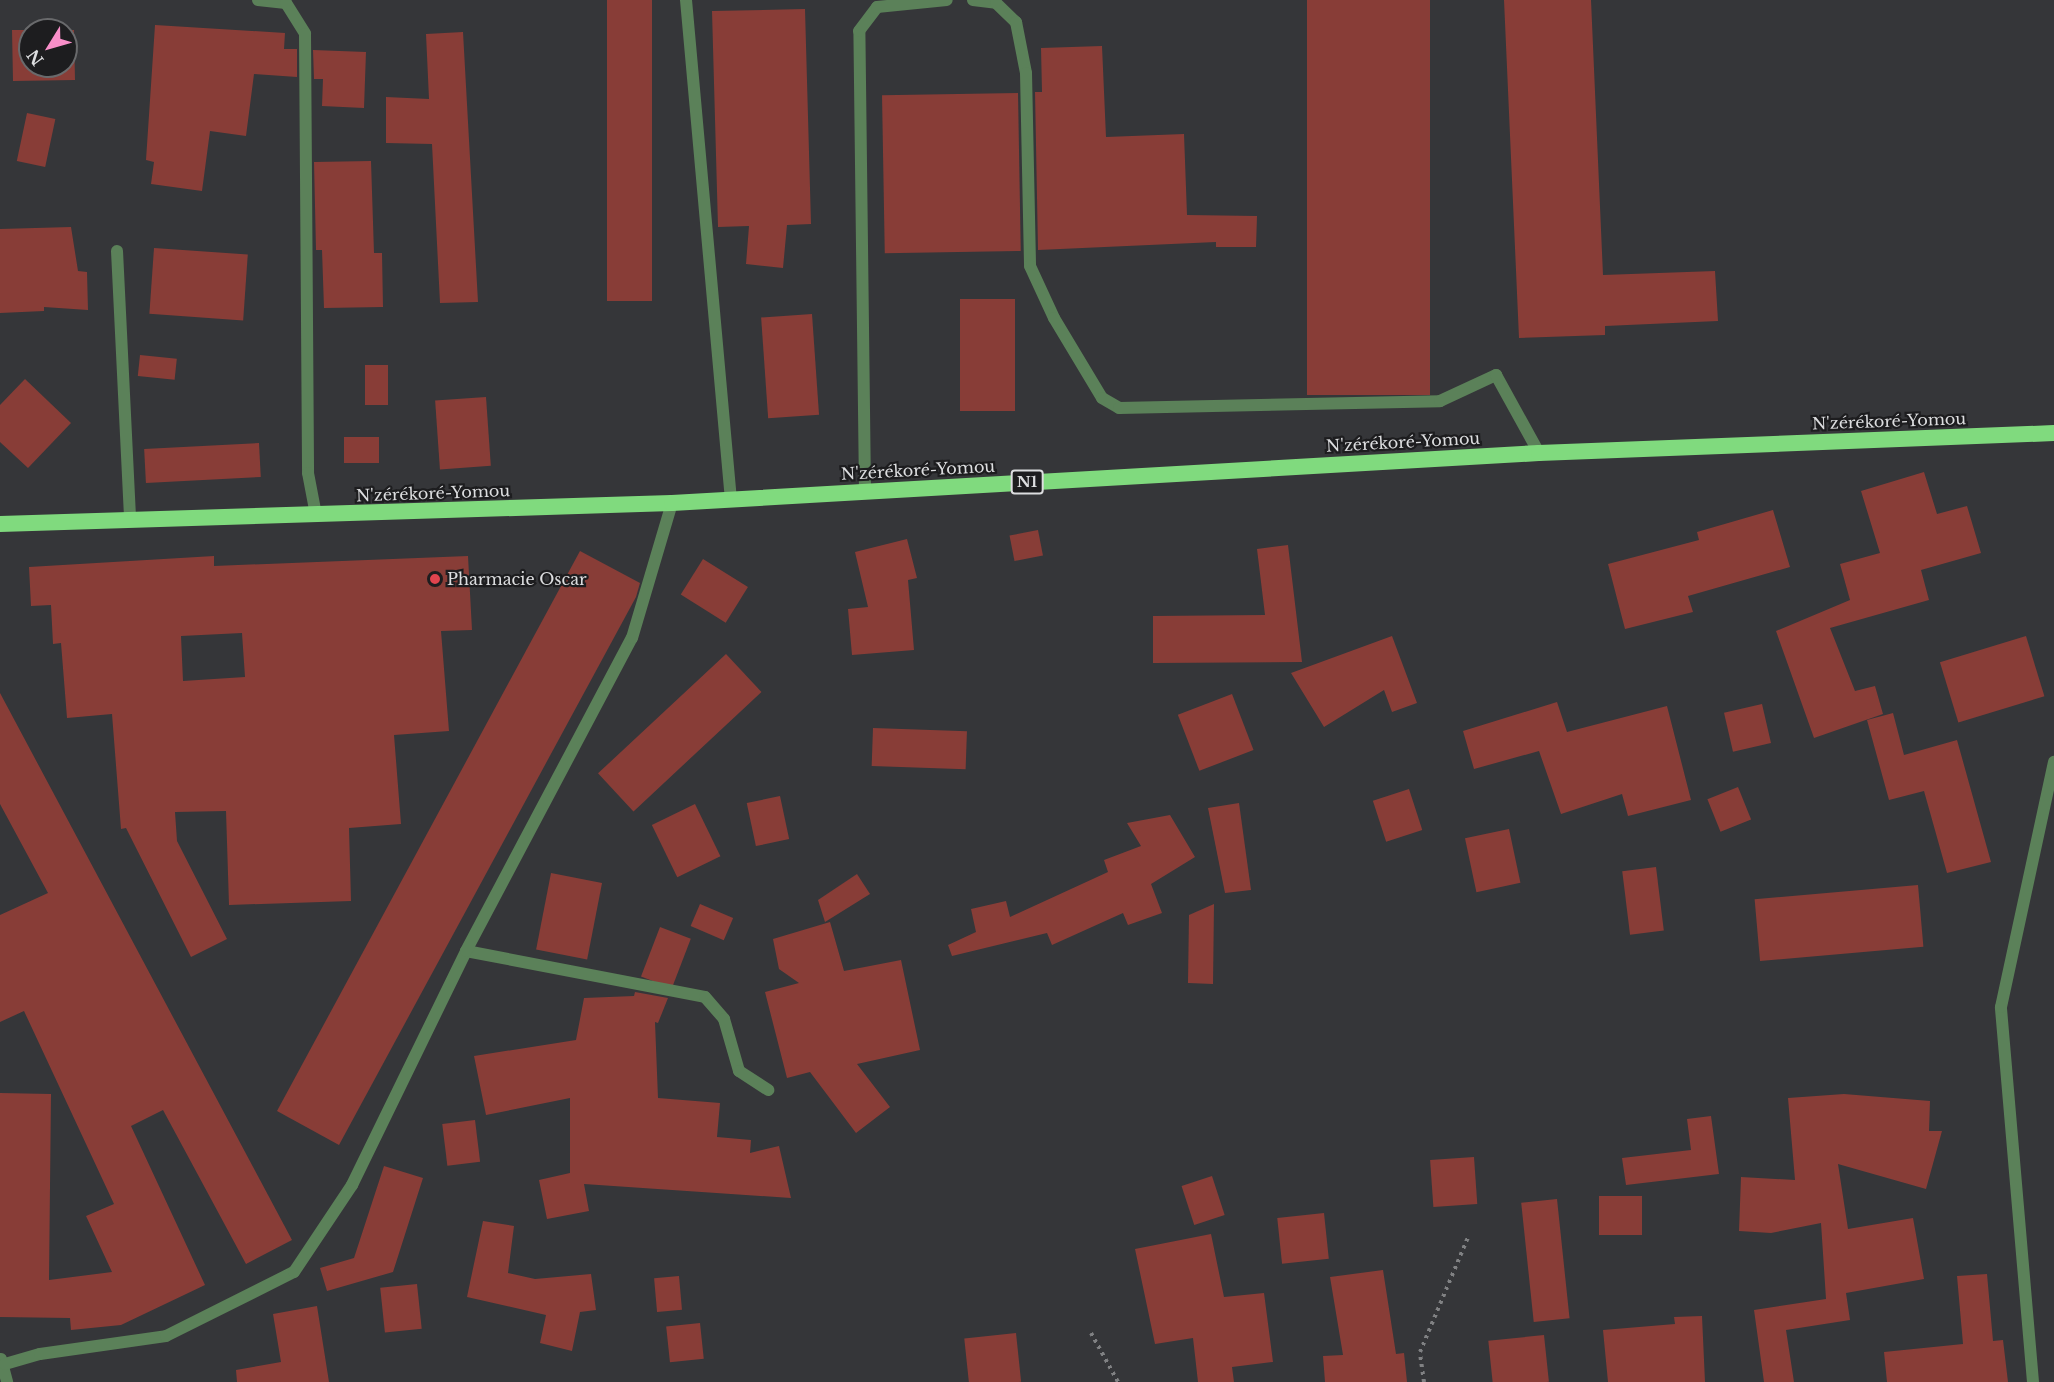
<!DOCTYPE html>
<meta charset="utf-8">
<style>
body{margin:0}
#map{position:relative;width:2054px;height:1382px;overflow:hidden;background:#353639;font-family:"Libre Baskerville",serif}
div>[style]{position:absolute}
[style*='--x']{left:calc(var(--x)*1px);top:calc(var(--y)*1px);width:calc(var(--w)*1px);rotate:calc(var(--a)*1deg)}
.building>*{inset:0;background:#883d37;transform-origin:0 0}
.path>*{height:4px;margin-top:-2px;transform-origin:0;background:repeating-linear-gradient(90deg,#808183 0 3px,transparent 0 7.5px)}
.service>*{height:12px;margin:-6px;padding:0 6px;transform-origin:6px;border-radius:6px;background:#5b8159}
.minor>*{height:12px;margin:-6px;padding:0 6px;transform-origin:6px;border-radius:6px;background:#5b8159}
.tertiary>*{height:12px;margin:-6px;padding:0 6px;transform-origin:6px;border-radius:6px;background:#5b8159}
.trunk>*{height:16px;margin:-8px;padding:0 8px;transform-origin:8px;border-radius:8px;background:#80da7e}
.dots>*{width:16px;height:16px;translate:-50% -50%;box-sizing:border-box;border:3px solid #1d1d1f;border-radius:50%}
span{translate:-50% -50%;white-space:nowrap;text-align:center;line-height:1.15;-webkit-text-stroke:4.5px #1d1d1f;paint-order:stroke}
.shield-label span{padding:2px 4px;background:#1d1d1f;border:2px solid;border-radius:4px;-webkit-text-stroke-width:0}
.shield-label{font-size:15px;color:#dcdddf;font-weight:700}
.street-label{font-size:16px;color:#dcdddf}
.poi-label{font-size:16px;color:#dcdddf}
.left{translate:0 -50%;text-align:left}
.north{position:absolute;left:18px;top:18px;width:60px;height:60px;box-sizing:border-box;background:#1d1d1f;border:2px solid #696a6c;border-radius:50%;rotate:233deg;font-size:16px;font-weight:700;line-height:24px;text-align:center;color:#dcdddf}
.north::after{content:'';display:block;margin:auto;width:21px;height:27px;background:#f98fc9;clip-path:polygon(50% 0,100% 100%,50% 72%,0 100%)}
</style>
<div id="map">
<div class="building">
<div style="left:607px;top:0;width:45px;height:301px"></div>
<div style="left:1307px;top:0;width:123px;height:395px"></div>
<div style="clip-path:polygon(1504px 0,1591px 0,1603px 275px,1715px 271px,1718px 321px,1605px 326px,1605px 335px,1519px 338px)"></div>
<div style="clip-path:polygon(805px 9px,811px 224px,787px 225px,783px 268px,746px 264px,749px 226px,718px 227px,712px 11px)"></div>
<div style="clip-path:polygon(155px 25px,285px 33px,284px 49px,297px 49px,297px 77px,254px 74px,246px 136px,210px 131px,202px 191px,151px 184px,154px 162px,146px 160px)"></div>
<div style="clip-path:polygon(evenodd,12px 30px,74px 30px,75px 80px,13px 81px,12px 30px,30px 30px,66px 30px,66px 66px,30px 66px,30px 30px)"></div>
<div style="clip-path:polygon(463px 32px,478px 302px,440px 303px,432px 144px,386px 143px,386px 97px,429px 99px,426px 34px)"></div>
<div style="clip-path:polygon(1102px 46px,1106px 137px,1184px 134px,1187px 215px,1257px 216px,1256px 247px,1216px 247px,1216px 242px,1038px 250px,1035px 92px,1042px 92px,1041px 48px)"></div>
<div style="clip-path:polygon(313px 50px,366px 52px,364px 108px,322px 106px,323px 79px,314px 79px)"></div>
<div style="left:1018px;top:93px;width:158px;height:136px;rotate:89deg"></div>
<div style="left:27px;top:113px;width:29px;height:49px;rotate:12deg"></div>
<div style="clip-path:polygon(371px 161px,374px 253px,382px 253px,383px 307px,324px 308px,322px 250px,316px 250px,314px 162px)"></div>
<div style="clip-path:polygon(71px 227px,78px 271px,87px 272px,88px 310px,44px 307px,44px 311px,0 313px,0 229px)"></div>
<div style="left:154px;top:248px;width:94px;height:66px;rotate:4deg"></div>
<div style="left:960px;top:299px;width:55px;height:112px"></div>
<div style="left:812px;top:314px;width:101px;height:51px;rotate:86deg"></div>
<div style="left:140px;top:355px;width:37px;height:21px;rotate:6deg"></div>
<div style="left:365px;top:365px;width:23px;height:40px"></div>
<div style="clip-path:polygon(25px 379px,71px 423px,28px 468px,0 442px,0 405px)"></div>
<div style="left:486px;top:397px;width:69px;height:51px;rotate:86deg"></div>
<div style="left:379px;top:437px;width:26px;height:35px;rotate:90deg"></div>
<div style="left:259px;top:443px;width:34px;height:115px;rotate:87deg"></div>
<div style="clip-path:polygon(1924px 472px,1937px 514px,1967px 506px,1981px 553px,1921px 570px,1929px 600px,1830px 628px,1855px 691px,1875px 686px,1883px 714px,1814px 738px,1776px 631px,1850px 600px,1840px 564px,1880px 553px,1861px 491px)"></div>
<div style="clip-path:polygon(1773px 510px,1790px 567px,1688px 596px,1693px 612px,1625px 629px,1608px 564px,1699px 540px,1697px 532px)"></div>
<div style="left:1038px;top:530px;width:26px;height:29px;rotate:79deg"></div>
<div style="clip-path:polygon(907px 539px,917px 578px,908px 580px,914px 650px,852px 655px,848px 609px,868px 607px,855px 552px)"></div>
<div style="clip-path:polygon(1288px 545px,1302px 662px,1153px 663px,1153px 616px,1265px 615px,1257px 549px)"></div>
<div style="clip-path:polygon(580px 551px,640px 583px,636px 597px,339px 1145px,277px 1111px)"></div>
<div style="clip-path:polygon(evenodd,214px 556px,214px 566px,468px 556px,472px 630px,441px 631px,449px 731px,394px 735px,401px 824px,349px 828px,351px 901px,229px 905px,226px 811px,175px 812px,177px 841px,227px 939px,191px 957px,126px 828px,121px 829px,112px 714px,67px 718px,61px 643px,53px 644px,51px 605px,31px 606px,29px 567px,214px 556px,242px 633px,245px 677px,183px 681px,181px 636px,242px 633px)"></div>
<div style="left:703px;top:559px;width:53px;height:42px;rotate:32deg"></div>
<div style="clip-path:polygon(1392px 636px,1417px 703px,1392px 712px,1384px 690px,1324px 727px,1291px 673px)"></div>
<div style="left:2026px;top:636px;width:63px;height:90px;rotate:73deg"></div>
<div style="left:726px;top:654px;width:52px;height:175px;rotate:47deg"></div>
<div style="clip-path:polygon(0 693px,292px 1240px,246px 1264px,163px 1110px,131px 1126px,205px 1285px,121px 1325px,71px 1330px,70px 1318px,0 1317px,0 1093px,51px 1094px,49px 1280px,112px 1272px,86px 1216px,114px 1204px,24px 1011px,0 1022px,0 915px,48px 893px,0 804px)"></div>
<div style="left:1232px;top:694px;width:60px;height:58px;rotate:69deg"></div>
<div style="clip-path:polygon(1557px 702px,1567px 732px,1667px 706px,1691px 800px,1628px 816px,1622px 794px,1561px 814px,1539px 751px,1474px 769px,1463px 731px)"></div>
<div style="left:1762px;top:704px;width:40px;height:39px;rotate:77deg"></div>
<div style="clip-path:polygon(1893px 713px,1904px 755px,1957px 740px,1991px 862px,1947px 873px,1924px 791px,1889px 800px,1867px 720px)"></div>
<div style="left:873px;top:728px;width:94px;height:38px;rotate:2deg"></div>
<div style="left:1738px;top:787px;width:35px;height:33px;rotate:68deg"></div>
<div style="left:1409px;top:789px;width:43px;height:38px;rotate:72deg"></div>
<div style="left:780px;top:796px;width:44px;height:34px;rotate:78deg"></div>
<div style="clip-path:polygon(1239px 803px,1251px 890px,1225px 893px,1208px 808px)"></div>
<div style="left:695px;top:804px;width:58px;height:48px;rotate:64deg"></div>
<div style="clip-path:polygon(1170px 815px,1195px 857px,1151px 884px,1162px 913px,1128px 925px,1123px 913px,1052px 945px,1047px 933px,952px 956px,948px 945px,976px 932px,971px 909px,1006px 901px,1010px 917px,1108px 872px,1104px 860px,1141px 846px,1127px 823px)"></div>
<div style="left:1509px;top:829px;width:55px;height:45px;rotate:78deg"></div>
<div style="left:1656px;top:867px;width:64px;height:34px;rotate:83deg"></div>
<div style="left:551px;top:873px;width:52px;height:78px;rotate:11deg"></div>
<div style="clip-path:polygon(857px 874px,870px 894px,825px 922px,818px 900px)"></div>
<div style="left:1918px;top:885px;width:62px;height:164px;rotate:85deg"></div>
<div style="left:700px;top:904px;width:36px;height:24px;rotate:23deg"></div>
<div style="clip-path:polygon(1214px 904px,1213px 984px,1188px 983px,1189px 915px)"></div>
<div style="clip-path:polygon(830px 922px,844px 971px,901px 960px,920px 1050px,857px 1064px,890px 1107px,856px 1133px,810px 1072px,787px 1078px,765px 992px,799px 983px,779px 969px,773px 939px)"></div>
<div style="left:660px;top:927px;width:33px;height:53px;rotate:21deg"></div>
<div style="clip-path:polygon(635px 992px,668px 998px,658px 1023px,655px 1022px,658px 1098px,720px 1103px,717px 1137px,751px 1140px,750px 1153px,779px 1146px,791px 1198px,584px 1184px,589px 1211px,547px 1219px,539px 1180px,570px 1173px,570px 1098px,486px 1115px,474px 1056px,576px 1040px,584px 998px,634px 996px)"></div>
<div style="clip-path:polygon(1844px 1094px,1930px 1101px,1929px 1131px,1942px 1131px,1926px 1189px,1838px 1164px,1848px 1229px,1913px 1218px,1924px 1279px,1846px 1293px,1850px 1320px,1786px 1330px,1794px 1382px,1764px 1382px,1754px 1310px,1826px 1299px,1821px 1223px,1771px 1233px,1739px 1231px,1741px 1177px,1795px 1180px,1788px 1098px)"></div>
<div style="clip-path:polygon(1711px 1116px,1719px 1174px,1626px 1185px,1622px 1158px,1691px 1150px,1687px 1119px)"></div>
<div style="left:475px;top:1120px;width:42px;height:33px;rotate:83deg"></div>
<div style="left:1474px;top:1157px;width:47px;height:44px;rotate:86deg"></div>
<div style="clip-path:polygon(384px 1166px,423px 1178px,393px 1272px,327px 1291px,320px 1268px,354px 1258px)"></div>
<div style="left:1212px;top:1176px;width:41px;height:32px;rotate:72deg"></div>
<div style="left:1599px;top:1196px;width:43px;height:39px"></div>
<div style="left:1557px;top:1199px;width:120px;height:36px;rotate:84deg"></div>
<div style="left:1324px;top:1213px;width:46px;height:47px;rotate:84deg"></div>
<div style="clip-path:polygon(483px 1221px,514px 1226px,508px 1273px,535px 1279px,591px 1274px,596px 1310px,580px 1312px,572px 1351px,540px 1343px,546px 1315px,467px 1297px)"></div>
<div style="clip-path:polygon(1211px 1234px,1224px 1297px,1264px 1293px,1273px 1362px,1232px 1367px,1234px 1382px,1198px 1382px,1193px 1338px,1155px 1344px,1135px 1249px)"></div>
<div style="clip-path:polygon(1383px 1270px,1396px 1354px,1404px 1353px,1407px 1382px,1325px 1382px,1323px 1356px,1343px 1355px,1330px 1277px)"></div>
<div style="clip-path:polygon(1987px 1274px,1993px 1341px,2003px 1340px,2008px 1382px,1887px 1382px,1884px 1352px,1963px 1344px,1957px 1276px)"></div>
<div style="left:679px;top:1276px;width:34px;height:25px;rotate:85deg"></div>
<div style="left:417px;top:1284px;width:45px;height:37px;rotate:84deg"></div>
<div style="clip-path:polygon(317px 1306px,329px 1382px,237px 1382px,236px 1370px,281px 1362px,273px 1314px)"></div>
<div style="clip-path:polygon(1702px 1316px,1705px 1382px,1608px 1382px,1603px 1330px,1675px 1324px,1674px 1317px)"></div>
<div style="left:700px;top:1323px;width:36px;height:34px;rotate:84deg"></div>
<div style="left:1016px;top:1333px;width:49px;height:52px;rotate:84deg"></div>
<div style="left:1544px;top:1335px;width:47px;height:56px;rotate:84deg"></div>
</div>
<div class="path">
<div style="--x:1091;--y:1333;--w:56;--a:61.1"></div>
<div style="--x:1424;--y:1382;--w:30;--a:-98"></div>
<div style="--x:1420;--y:1352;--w:125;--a:-67.3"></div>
</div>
<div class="service">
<div style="--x:973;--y:0;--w:23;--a:7"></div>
<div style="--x:996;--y:3;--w:28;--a:44"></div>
<div style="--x:1016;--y:22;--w:52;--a:78.9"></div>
<div style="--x:1026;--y:73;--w:193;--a:88.8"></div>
<div style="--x:1030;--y:266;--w:57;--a:65.2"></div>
<div style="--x:1054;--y:318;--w:93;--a:59"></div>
<div style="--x:1102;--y:398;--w:20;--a:30"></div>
<div style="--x:1119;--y:408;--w:321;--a:-1.2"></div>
<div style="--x:1440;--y:401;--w:62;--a:-24.9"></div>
<div style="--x:1496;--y:375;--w:89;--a:61.1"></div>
<div style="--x:117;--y:251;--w:270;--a:87.2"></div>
<div style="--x:865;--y:491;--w:460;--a:-90.7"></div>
<div style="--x:859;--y:31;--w:30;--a:-53"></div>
<div style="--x:877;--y:7;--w:70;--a:-5.7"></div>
<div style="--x:466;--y:951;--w:243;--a:10.9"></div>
<div style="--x:705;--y:997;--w:29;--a:49"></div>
<div style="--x:724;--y:1019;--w:54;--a:73.9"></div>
<div style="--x:739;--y:1071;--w:35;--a:33"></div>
</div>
<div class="minor">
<div style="--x:258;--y:0;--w:28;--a:6"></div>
<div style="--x:286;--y:3;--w:36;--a:58"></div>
<div style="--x:305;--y:34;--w:439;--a:89.6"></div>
<div style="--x:308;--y:473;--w:43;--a:79.2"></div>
<div style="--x:1;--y:1359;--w:24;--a:75"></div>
<div style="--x:5;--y:1364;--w:36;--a:-16"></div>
<div style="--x:40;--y:1354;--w:127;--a:-8.1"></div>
<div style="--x:166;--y:1336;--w:143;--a:-26.6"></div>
<div style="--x:294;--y:1272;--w:105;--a:-56.3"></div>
<div style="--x:352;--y:1185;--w:260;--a:-64"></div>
<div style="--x:466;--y:951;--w:354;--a:-62.1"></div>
<div style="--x:632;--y:638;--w:141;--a:-73.5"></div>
<div style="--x:2033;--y:1382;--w:376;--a:-94.9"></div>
<div style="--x:2001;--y:1007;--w:251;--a:-77.8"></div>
</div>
<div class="tertiary">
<div style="--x:686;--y:0;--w:502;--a:84.86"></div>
</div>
<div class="trunk">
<div style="--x:0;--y:524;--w:672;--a:-1.79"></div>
<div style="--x:672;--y:503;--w:868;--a:-3.3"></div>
<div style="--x:1539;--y:453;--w:515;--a:-2.22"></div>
</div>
<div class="dots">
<div style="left:435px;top:579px;background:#e0444e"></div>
</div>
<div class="shield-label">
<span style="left:1027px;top:482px">N1</span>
</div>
<div class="street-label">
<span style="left:1889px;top:421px;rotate:-2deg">N'zérékoré-Yomou</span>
<span style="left:1403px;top:442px;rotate:-3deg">N'zérékoré-Yomou</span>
<span style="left:918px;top:470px;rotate:-3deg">N'zérékoré-Yomou</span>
<span style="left:433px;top:493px;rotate:-2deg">N'zérékoré-Yomou</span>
</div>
<div class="poi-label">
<span class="left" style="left:447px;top:579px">Pharmacie Oscar</span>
</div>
<div class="north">N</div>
</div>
